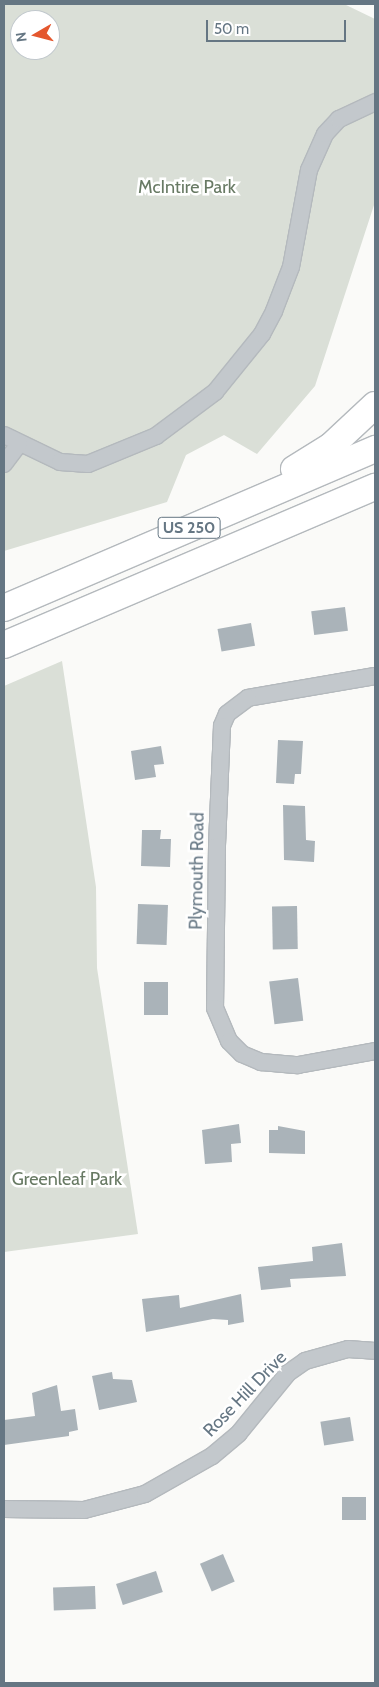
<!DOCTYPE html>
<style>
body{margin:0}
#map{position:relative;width:379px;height:1687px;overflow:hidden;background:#fafaf8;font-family:Cabin,sans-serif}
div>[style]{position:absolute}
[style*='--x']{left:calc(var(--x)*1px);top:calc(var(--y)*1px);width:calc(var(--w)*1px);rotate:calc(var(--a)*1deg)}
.green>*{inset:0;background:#dadfd7}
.building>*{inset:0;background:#aab3b9;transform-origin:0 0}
.roads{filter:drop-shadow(1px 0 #b4b9bd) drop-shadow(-1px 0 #b4b9bd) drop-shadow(0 1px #b4b9bd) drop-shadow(0 -1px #b4b9bd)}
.minor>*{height:16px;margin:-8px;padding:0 8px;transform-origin:8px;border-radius:8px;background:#c3c8cc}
.trunk>*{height:26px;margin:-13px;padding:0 13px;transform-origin:13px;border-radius:13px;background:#fff}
span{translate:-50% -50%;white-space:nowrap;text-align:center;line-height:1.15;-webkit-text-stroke:5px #fff;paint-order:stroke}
.shield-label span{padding:1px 4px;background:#fff;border:1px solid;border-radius:4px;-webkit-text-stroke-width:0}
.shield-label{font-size:16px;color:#657683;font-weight:700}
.park-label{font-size:18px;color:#687a64}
.street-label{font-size:18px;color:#657683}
.frame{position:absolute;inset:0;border:5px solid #657683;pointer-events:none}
.north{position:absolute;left:10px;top:10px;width:50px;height:50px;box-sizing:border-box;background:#fff;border:1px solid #c1c8cd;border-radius:50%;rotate:262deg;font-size:14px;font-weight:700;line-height:20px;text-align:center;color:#657683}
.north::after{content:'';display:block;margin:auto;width:18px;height:22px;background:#e4572e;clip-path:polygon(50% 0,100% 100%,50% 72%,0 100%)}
.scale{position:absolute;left:206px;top:20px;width:140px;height:22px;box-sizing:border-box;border:2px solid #657683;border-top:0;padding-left:6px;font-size:15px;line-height:18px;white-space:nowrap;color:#657683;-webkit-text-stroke:4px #fff;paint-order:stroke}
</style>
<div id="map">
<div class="green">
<div style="clip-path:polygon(evenodd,4px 4px,344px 4px,375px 19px,375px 202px,315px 386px,257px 454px,224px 435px,186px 455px,167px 502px,4px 551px,4px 4px,20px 20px,50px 20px,50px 50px,20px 50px,20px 20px)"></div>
<div style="clip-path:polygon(62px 661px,96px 887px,97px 968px,138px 1234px,4px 1252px,4px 686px)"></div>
</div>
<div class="building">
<div style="left:345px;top:607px;width:24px;height:34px;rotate:83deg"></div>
<div style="left:251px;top:623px;width:23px;height:34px;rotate:80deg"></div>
<div style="clip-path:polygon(278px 740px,303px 741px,301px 774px,295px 774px,294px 784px,276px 783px)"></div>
<div style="clip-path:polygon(161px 746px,164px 764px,154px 765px,156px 777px,135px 780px,131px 751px)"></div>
<div style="clip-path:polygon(283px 805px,305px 806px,306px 840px,315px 841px,314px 862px,284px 860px)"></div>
<div style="clip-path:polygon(142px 830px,161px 830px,160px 839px,171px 839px,170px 867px,141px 866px)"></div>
<div style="left:138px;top:904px;width:30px;height:40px;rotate:2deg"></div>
<div style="left:297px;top:906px;width:43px;height:25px;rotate:89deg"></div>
<div style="left:298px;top:978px;width:43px;height:29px;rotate:83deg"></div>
<div style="left:144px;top:982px;width:24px;height:33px"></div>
<div style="clip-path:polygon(239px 1124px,241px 1143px,231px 1144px,232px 1162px,205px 1164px,202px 1130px)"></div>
<div style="clip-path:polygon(278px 1126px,305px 1131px,305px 1154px,269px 1153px,269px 1130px,278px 1130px)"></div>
<div style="clip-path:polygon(342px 1243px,346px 1276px,290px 1279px,291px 1287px,261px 1290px,258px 1267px,313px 1261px,312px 1247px)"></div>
<div style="clip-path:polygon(241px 1294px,244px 1322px,228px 1325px,228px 1320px,213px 1319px,146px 1332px,142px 1299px,179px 1295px,180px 1308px)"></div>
<div style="clip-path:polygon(112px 1372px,113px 1379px,132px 1380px,137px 1402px,99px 1410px,92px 1376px)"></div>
<div style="clip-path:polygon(57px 1385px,61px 1411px,75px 1409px,78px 1430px,69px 1432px,69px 1436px,4px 1445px,4px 1420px,35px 1416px,32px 1393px)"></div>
<div style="left:350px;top:1417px;width:24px;height:30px;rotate:81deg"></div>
<div style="left:342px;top:1497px;width:24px;height:23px"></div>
<div style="left:223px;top:1554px;width:30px;height:25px;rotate:67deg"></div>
<div style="left:156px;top:1571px;width:22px;height:42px;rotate:72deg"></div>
<div style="left:95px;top:1586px;width:23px;height:42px;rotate:88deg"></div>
</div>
<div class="roads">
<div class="minor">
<div style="--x:4;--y:435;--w:62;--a:25.7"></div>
<div style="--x:60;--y:462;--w:28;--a:4"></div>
<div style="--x:88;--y:464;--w:74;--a:-22.4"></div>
<div style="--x:156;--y:436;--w:74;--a:-36.7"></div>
<div style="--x:215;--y:392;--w:75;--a:-51"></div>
<div style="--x:262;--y:334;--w:26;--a:-62"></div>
<div style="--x:274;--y:311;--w:47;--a:-68.9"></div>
<div style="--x:291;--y:267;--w:99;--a:-79.5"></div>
<div style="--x:309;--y:170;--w:39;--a:-66"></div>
<div style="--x:325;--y:134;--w:21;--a:-47"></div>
<div style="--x:339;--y:119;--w:40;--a:-25"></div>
<div style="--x:4;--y:464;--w:25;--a:-53"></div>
<div style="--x:375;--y:676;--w:129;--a:170.2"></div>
<div style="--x:248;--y:698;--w:26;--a:143"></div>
<div style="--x:227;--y:714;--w:13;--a:113"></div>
<div style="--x:222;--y:726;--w:120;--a:92.4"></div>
<div style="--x:217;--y:846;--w:162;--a:90.7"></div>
<div style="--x:215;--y:1008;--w:36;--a:67"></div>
<div style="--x:229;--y:1041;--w:18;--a:45"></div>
<div style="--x:242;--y:1054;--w:21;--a:23"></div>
<div style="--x:261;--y:1062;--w:37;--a:5"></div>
<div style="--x:298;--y:1065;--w:78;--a:-10.3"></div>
<div style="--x:4;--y:1509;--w:80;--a:0.7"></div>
<div style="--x:84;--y:1510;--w:63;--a:-14.7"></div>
<div style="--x:145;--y:1494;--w:77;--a:-29.6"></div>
<div style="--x:212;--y:1456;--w:35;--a:-40"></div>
<div style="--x:239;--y:1433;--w:77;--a:-50.8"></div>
<div style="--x:288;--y:1373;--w:21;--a:-35"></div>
<div style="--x:305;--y:1361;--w:45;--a:-15.6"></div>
<div style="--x:348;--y:1349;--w:27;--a:4"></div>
</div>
<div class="trunk">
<div style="--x:294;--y:469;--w:44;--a:-31.9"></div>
<div style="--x:331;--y:446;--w:60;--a:-43"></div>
<div style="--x:4;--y:608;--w:404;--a:-23.2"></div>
<div style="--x:4;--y:645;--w:403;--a:-23.1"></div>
</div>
</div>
<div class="shield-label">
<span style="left:189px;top:528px">US 250</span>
</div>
<div class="park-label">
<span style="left:187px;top:187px">McIntire Park</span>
<span style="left:67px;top:1179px">Greenleaf Park</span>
</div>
<div class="street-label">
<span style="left:197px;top:871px;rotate:-89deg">Plymouth Road</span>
<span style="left:245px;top:1394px;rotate:-46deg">Rose Hill Drive</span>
</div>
<div class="frame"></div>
<div class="north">N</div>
<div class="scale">50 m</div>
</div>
